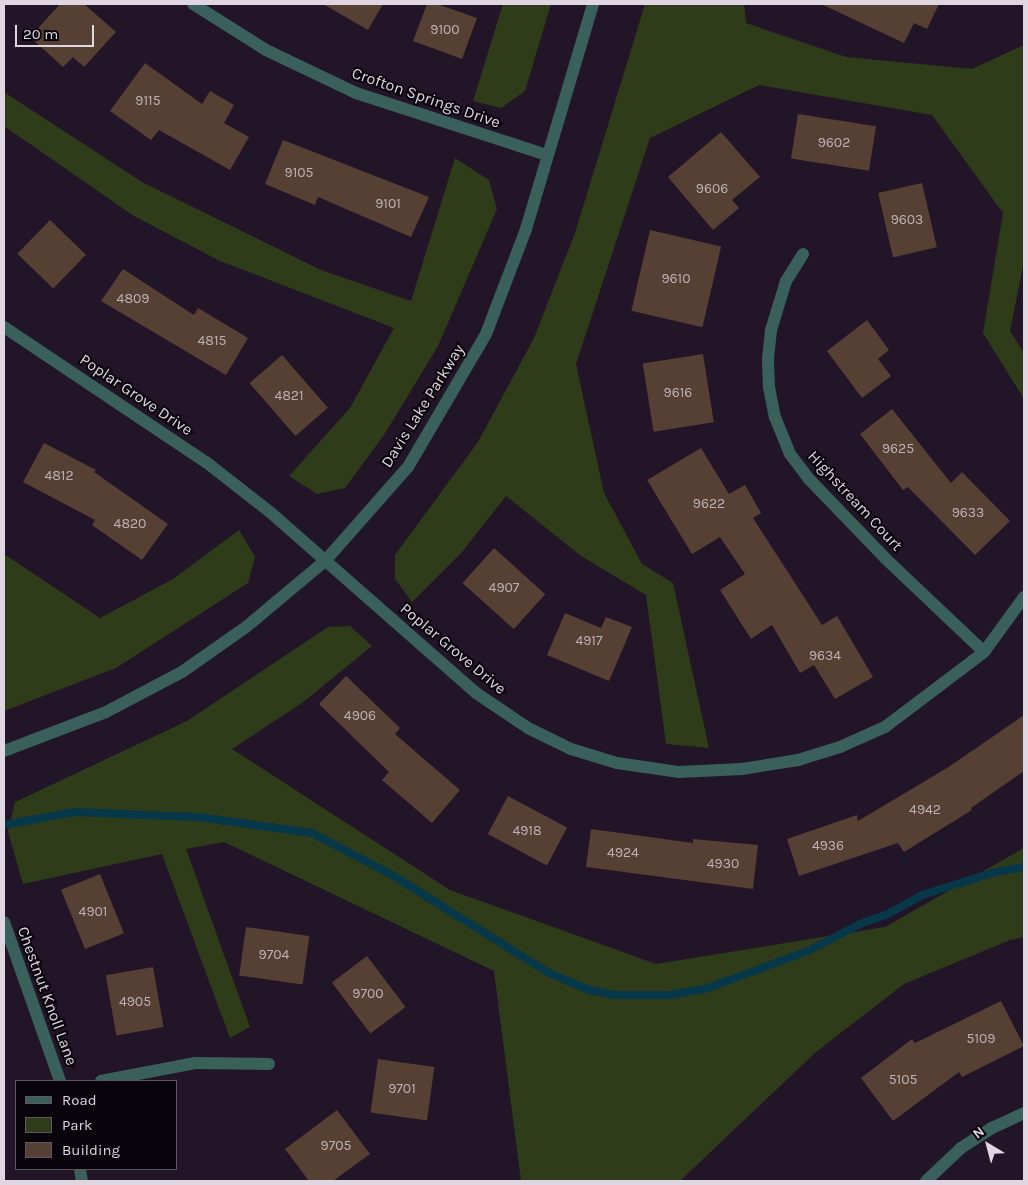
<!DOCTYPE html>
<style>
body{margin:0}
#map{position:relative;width:1028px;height:1185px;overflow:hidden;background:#221527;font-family:Karla,sans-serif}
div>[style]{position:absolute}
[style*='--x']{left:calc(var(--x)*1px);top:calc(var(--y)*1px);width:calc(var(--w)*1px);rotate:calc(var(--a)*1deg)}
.green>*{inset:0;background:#2f3c19}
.stream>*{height:8px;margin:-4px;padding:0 4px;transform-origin:4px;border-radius:4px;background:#06384a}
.building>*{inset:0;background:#563f33;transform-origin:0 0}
.minor>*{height:12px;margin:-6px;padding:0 6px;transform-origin:6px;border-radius:6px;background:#3a605b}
span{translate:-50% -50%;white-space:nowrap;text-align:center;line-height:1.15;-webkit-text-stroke:4px #09040b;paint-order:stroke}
.number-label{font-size:14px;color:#bdb0b6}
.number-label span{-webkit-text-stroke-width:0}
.street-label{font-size:16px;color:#dfd6e2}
.frame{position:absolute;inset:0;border:5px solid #dfd6e2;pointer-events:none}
.legend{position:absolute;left:15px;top:1080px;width:162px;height:90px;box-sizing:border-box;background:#09040b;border:1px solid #5f5861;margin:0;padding:6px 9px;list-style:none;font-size:15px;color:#dfd6e2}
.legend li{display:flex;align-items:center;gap:10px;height:25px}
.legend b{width:25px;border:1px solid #5f5861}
.north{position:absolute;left:963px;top:1120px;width:50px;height:50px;-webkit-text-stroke:4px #09040b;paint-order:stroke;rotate:323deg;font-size:14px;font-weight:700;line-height:20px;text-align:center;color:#dfd6e2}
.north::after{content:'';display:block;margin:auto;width:18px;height:22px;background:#dfd6e2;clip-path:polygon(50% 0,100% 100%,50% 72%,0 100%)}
.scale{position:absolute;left:15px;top:25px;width:79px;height:22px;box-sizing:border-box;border:2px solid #dfd6e2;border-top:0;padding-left:6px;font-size:15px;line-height:18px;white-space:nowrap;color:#dfd6e2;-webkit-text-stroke:4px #09040b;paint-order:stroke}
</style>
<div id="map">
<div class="green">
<div style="clip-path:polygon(503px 4px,551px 4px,525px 91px,501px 108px,473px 101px)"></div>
<div style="clip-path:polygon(645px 4px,744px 4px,746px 23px,846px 57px,972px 69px,1024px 45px,1024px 261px,1010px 331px,1024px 353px,1024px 399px,983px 333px,1003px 213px,932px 115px,759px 85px,650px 138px,576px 364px,604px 493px,642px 564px,673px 583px,709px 748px,666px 744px,646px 595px,581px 556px,506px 496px,462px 552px,412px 602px,395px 579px,395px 555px,478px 442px,534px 338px,575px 233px)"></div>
<div style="clip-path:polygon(4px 92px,142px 182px,321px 270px,411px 301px,455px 158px,489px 180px,497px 209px,438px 346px,384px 435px,345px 488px,317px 494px,289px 476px,350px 408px,394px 328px,220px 261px,134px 216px,4px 126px)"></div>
<div style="clip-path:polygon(239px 530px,255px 557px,248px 583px,116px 668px,4px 711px,4px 554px,100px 618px,173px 579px)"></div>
<div style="clip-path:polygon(350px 626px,372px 646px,302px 703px,232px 749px,450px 890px,656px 964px,885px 927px,1024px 848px,1024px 937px,1010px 940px,904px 984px,816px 1052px,680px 1181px,521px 1181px,494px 971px,224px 842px,186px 849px,250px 1027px,230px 1038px,162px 854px,23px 884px,8px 832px,15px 802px,187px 721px,328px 627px)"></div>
</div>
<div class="stream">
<div style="--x:4;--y:825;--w:72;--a:-10.4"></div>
<div style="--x:75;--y:812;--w:123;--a:2.3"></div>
<div style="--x:198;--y:817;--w:115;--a:8"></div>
<div style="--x:312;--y:833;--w:90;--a:27.7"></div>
<div style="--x:392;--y:875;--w:185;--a:32"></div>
<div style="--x:549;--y:973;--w:43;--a:23"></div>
<div style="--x:589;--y:990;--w:25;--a:11"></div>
<div style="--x:614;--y:995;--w:56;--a:0"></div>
<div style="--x:670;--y:995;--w:36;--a:-10"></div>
<div style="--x:705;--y:989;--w:110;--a:-20.3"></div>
<div style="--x:808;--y:951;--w:59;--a:-27.4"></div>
<div style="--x:860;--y:924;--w:30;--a:-20"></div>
<div style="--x:888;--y:914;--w:39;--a:-29"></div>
<div style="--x:922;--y:895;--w:73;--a:-17.4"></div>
<div style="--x:992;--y:873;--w:33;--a:-11"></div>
</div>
<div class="building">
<div style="clip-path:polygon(60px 4px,84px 4px,116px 32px,84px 67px,73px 57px,63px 67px,30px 37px)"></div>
<div style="clip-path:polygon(323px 4px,383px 4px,368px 30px)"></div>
<div style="clip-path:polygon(427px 4px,437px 4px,477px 18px,462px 59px,413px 41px)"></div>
<div style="clip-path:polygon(821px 4px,939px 4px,927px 29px,914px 23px,904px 43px)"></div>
<div style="clip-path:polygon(145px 63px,202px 104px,210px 91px,234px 105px,224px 123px,249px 137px,230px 170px,159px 130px,151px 140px,110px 111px)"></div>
<div style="left:798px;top:114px;width:79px;height:45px;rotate:9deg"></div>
<div style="clip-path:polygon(721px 132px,760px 177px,732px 200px,739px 208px,713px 230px,668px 177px)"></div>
<div style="clip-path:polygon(283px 140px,429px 197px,411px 237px,318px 197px,315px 205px,265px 184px)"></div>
<div style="left:922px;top:183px;width:66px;height:45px;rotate:77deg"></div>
<div style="left:50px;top:220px;width:50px;height:47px;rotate:44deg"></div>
<div style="left:650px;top:230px;width:73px;height:83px;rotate:13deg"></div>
<div style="clip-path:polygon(123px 269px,194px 315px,198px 308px,248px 338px,226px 375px,101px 301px)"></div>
<div style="clip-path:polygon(867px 320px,889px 350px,878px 359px,891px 376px,862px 398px,827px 351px)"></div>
<div style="left:703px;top:354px;width:69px;height:61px;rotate:81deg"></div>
<div style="left:282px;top:355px;width:70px;height:43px;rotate:49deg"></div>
<div style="clip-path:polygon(892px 409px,951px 483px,962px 472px,1010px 521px,975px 555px,908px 487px,903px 490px,860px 434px)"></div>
<div style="clip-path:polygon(44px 443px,96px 470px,94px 472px,168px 524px,142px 560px,92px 525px,95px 520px,23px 482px)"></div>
<div style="clip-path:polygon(701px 448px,729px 494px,745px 485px,761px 513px,753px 518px,822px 625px,837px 616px,873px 677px,835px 699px,814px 665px,800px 673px,772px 625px,751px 639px,720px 590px,745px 574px,720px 537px,692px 554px,647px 480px)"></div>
<div style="left:494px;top:548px;width:69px;height:47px;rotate:42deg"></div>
<div style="clip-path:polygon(565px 613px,601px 628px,606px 617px,632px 627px,609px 681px,547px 655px)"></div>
<div style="clip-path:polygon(346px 676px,400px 728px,395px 734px,460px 790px,432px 823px,382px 780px,389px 772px,319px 704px)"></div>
<div style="clip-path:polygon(1024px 715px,1024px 771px,971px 808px,972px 810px,904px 852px,898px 843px,799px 876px,787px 839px,857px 815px,858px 821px,947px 768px)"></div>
<div style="left:508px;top:796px;width:67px;height:43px;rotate:28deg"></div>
<div style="clip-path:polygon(591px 829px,693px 843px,693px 839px,758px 845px,753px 889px,586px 867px)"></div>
<div style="left:100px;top:874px;width:64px;height:42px;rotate:68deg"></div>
<div style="left:246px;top:927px;width:64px;height:49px;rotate:8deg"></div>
<div style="left:367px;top:956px;width:64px;height:44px;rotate:53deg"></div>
<div style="left:153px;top:967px;width:61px;height:48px;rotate:80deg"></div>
<div style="clip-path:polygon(1001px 1001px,1024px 1046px,962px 1077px,959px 1072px,893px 1121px,861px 1078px,912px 1039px,915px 1043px)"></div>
<div style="left:378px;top:1059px;width:57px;height:54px;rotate:8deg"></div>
<div style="clip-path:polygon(337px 1110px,370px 1154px,333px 1181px,309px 1181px,285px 1149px)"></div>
</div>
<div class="minor">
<div style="--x:193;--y:4;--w:86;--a:32.2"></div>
<div style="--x:266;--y:50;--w:100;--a:25.5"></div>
<div style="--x:356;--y:93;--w:201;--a:18"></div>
<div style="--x:803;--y:254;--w:32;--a:122"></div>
<div style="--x:786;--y:281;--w:51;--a:107"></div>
<div style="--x:771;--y:330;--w:30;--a:96"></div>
<div style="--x:768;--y:360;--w:27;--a:88"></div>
<div style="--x:769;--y:387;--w:31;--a:79"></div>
<div style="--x:775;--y:417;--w:40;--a:68"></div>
<div style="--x:790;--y:454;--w:30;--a:53"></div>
<div style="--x:808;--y:478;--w:112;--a:46.1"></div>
<div style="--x:886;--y:559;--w:135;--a:43.5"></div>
<div style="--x:4;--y:327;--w:243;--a:33.8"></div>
<div style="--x:206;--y:462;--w:81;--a:38"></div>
<div style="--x:270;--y:512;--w:274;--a:41.3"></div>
<div style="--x:476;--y:693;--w:63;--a:33.9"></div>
<div style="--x:528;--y:728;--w:48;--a:26"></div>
<div style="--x:571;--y:749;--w:48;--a:16.9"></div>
<div style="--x:617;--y:763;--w:63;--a:8.3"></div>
<div style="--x:679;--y:772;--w:63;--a:-2.7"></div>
<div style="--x:742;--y:769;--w:57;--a:-9.1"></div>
<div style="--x:798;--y:760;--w:44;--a:-17.2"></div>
<div style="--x:840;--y:747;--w:49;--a:-24"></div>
<div style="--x:885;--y:727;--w:124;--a:-37.1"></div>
<div style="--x:984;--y:652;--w:68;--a:-54"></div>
<div style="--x:4;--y:751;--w:109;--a:-20.9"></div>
<div style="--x:106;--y:712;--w:86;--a:-27.8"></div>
<div style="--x:182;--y:672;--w:78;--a:-35.1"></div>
<div style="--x:246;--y:627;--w:103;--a:-39.9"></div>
<div style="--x:325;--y:561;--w:125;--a:-48.6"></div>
<div style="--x:408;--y:467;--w:154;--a:-59.6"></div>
<div style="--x:486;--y:334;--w:112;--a:-69.1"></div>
<div style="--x:526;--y:229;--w:235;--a:-73.4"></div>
<div style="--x:4;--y:922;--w:169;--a:70.6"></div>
<div style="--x:101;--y:1081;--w:96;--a:-10.8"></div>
<div style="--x:195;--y:1063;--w:74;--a:0.8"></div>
<div style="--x:80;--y:1169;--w:12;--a:81"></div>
<div style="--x:926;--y:1181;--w:48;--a:-43.3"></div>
<div style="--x:961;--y:1148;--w:37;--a:-33"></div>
<div style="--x:992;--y:1128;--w:35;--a:-25"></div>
</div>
<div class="number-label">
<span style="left:445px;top:30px">9100</span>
<span style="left:148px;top:101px">9115</span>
<span style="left:834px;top:143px">9602</span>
<span style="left:299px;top:173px">9105</span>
<span style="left:712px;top:189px">9606</span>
<span style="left:388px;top:204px">9101</span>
<span style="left:907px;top:220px">9603</span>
<span style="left:676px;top:279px">9610</span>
<span style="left:133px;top:299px">4809</span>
<span style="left:212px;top:341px">4815</span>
<span style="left:678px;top:393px">9616</span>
<span style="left:289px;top:396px">4821</span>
<span style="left:898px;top:449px">9625</span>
<span style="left:59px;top:476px">4812</span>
<span style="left:709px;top:504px">9622</span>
<span style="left:968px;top:513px">9633</span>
<span style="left:130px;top:524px">4820</span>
<span style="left:504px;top:588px">4907</span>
<span style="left:589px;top:641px">4917</span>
<span style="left:825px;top:656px">9634</span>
<span style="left:360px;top:716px">4906</span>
<span style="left:925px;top:810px">4942</span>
<span style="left:527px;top:831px">4918</span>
<span style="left:828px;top:846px">4936</span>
<span style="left:623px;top:853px">4924</span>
<span style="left:723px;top:864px">4930</span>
<span style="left:93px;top:912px">4901</span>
<span style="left:274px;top:955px">9704</span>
<span style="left:368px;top:994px">9700</span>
<span style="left:135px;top:1002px">4905</span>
<span style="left:981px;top:1039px">5109</span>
<span style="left:903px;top:1080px">5105</span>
<span style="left:402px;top:1089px">9701</span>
<span style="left:336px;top:1146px">9705</span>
</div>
<div class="street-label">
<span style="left:426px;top:98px;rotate:19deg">Crofton Springs Drive</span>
<span style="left:136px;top:395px;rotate:34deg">Poplar Grove Drive</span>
<span style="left:423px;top:406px;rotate:-58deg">Davis Lake Parkway</span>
<span style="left:855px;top:501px;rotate:47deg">Highstream Court</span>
<span style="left:453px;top:649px;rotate:40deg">Poplar Grove Drive</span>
<span style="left:47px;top:996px;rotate:70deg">Chestnut Knoll Lane</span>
</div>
<div class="frame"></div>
<ul class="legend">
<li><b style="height:6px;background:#3a605b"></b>Road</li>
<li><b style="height:14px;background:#2f3c19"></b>Park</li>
<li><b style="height:14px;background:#563f33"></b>Building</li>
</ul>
<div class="north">N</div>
<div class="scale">20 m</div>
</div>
